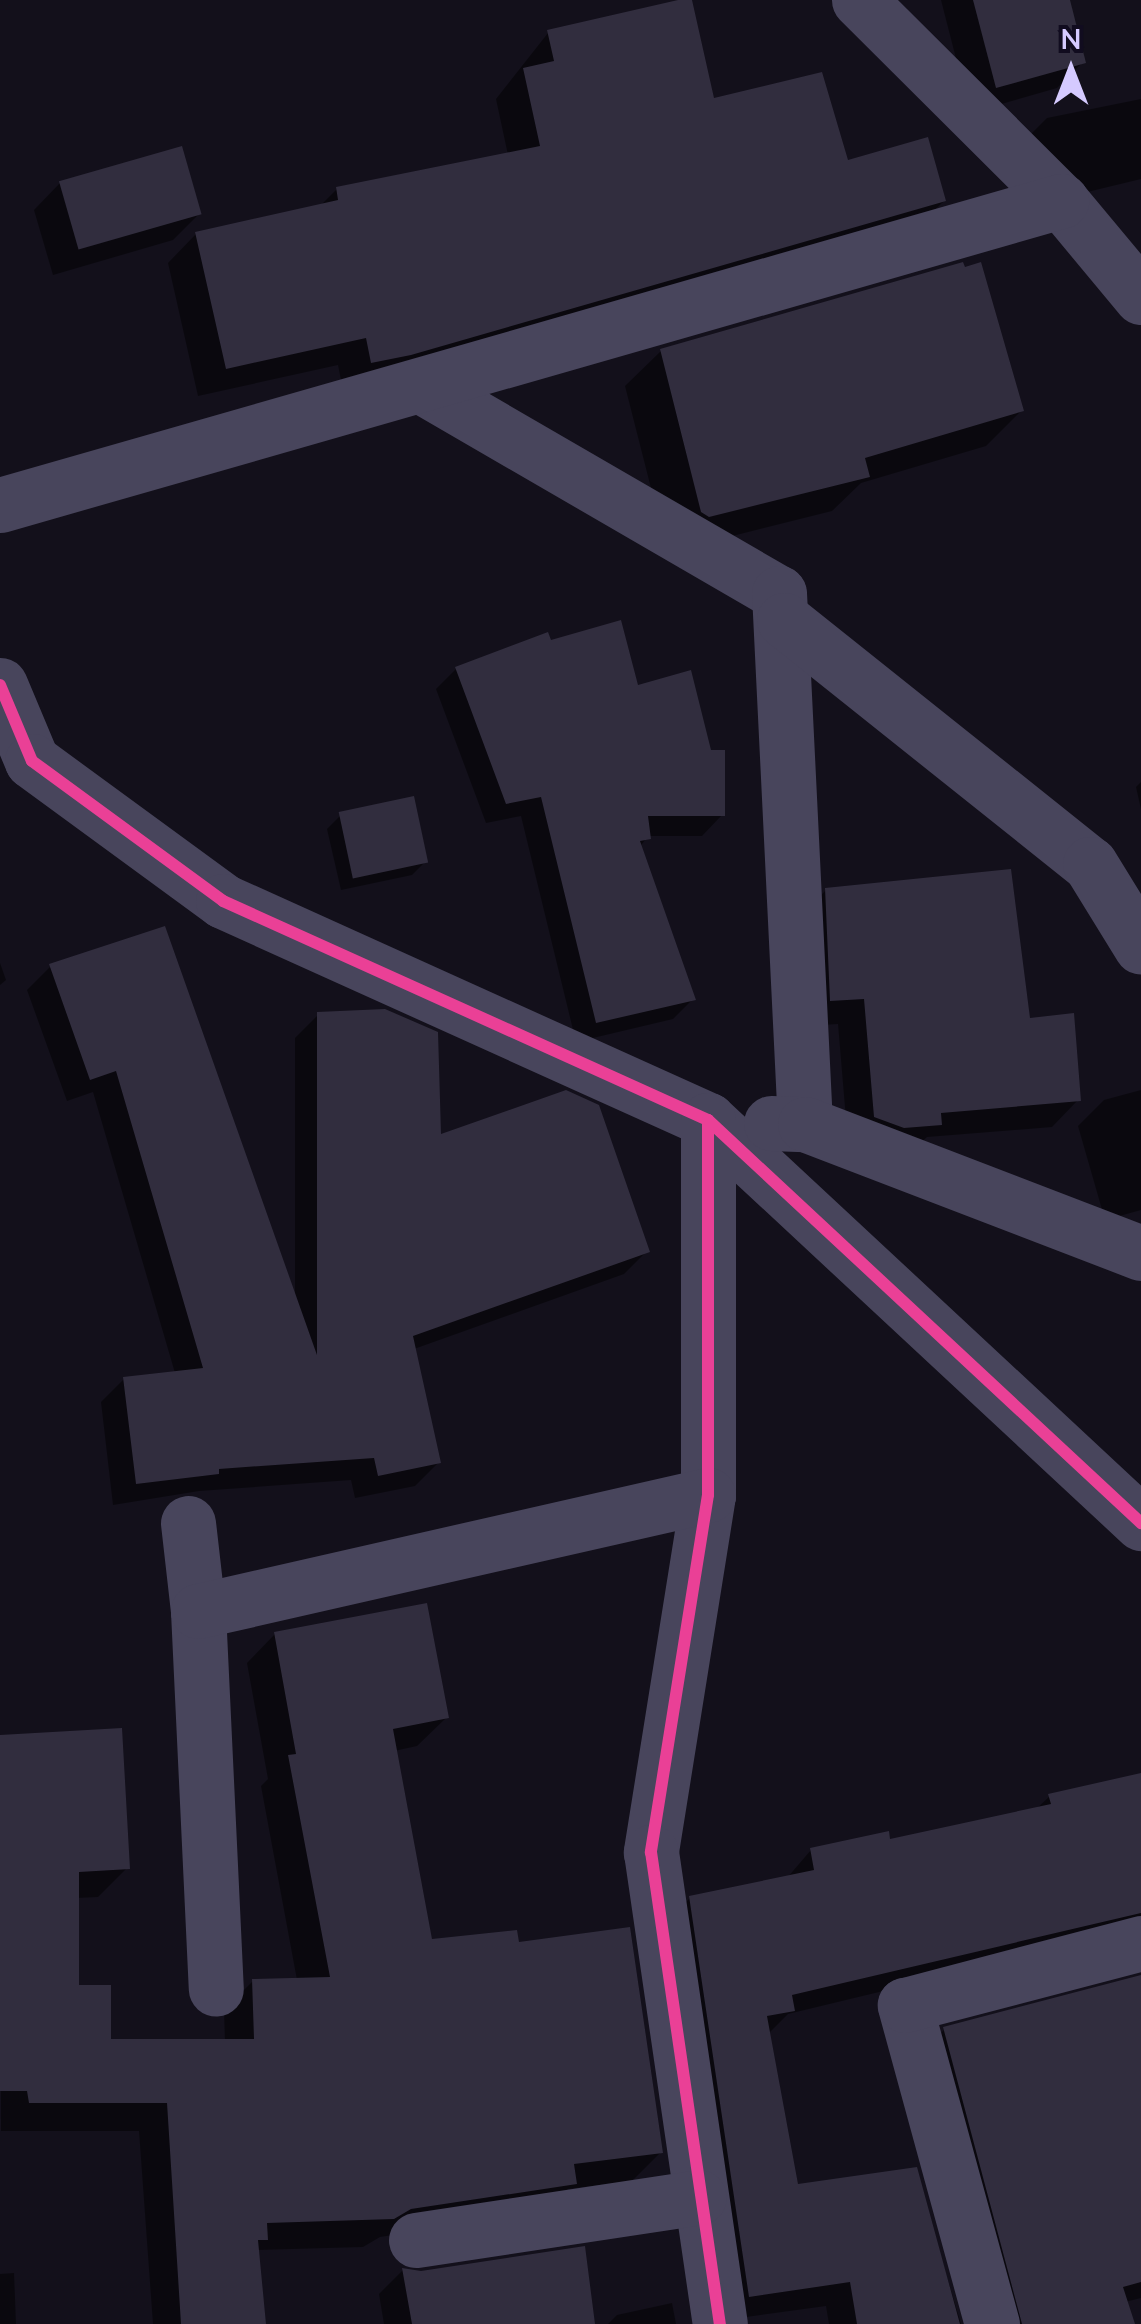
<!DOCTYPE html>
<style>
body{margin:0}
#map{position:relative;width:1141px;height:2324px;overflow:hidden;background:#13101b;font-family:"Nunito Sans",sans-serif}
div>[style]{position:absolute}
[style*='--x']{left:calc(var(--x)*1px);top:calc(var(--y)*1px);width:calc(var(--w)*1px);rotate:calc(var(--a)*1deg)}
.shadow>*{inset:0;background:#0007}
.building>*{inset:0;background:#312d3e;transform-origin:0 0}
.minor>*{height:55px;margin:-27.5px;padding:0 27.5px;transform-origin:27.5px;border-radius:27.5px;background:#48455c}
.cycleway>*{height:12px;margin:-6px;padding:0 6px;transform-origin:6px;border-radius:6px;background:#ea4096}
span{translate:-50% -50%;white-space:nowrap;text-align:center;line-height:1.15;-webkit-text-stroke:8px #110c1f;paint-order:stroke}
.north{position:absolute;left:1021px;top:20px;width:100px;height:100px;-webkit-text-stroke:8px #110c1f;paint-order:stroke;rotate:0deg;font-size:28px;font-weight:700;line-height:40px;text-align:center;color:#d5caff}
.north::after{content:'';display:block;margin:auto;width:35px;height:45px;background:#d5caff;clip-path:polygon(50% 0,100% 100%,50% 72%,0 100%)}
</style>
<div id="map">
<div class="shadow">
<div style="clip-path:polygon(941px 0,1067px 0,1083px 62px,1057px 88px,970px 113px)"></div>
<div style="clip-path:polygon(548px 33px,944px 201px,915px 229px,343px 390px,338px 365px,198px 396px,168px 263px,196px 234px,320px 206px,337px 189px,508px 155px,496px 99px)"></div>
<div style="clip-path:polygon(1141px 99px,1141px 179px,1046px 202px,1017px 148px,1047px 118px)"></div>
<div style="clip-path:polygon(60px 183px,199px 214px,173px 240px,53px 275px,34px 210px)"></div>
<div style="clip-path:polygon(661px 351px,1021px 411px,986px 446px,861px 483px,832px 511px,673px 551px,666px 547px,625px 386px)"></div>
<div style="clip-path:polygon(549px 643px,637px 688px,722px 815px,702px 836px,648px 836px,639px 848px,693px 999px,673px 1019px,576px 1042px,521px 816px,486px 823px,436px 689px,456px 669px)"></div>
<div style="clip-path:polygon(1141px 782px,1141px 809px,1136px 787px)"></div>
<div style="clip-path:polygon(341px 815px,425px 862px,412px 875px,341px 890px,327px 829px)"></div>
<div style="clip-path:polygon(826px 890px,1027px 1020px,1078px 1100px,1052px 1127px,927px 1137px,913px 1150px,848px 1143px,838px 1024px,805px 1026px,800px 917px)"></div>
<div style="clip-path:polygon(0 963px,6px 980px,0 985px)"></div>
<div style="clip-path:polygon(50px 967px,295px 1298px,295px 1038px,318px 1015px,438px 1138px,647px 1251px,624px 1274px,414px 1349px,438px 1463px,415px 1486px,355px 1498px,351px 1480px,199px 1491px,113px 1505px,101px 1402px,124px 1379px,175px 1373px,93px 1092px,67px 1101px,27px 990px)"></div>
<div style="clip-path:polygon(1141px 1090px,1141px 1210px,1105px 1220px,1078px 1126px,1104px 1100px)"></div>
<div style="clip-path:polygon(275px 1634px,446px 1718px,417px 1746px,394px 1751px,430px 1942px,516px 1945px,661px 2152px,632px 2181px,568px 2189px,545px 2212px,380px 2237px,363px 2247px,257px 2250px,264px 2324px,153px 2324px,139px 2131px,1px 2131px,0 1738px,127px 1868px,98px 1897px,76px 1898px,76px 1987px,109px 2042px,225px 2042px,224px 2010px,253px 1981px,297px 1980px,261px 1786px,268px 1779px,247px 1663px)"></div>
<div style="clip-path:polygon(1141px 1776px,1141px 1955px,1107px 1937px,788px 2014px,768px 2034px,796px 2187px,915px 2170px,961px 2324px,829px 2324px,826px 2306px,725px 2320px,665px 1923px,690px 1898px,787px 1878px,811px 1850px,888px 1842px,1035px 1810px,1050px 1796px)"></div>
<div style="clip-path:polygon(1141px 1978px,1141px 2298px,1125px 2302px,1132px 2324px,993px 2324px,920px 2054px,945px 2029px)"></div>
<div style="clip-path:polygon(403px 2270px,592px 2324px,384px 2324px,379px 2294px)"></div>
<div style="clip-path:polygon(14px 2273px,16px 2324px,0 2324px,0 2274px)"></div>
<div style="clip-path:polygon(672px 2303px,676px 2324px,608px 2324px,617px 2315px)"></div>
</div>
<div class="building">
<div style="clip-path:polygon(678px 0,692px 0,714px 98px,822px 72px,848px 160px,928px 137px,946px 201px,411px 355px,371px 363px,366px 338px,226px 369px,195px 232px,338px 200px,336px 187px,540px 146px,523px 68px,554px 61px,547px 30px)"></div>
<div style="clip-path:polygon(973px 0,1070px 0,1086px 63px,996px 88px)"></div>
<div style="left:182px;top:146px;width:71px;height:128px;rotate:74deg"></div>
<div style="clip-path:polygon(963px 262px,965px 267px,981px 262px,1024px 411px,865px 458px,870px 477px,709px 517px,701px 512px,660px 349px)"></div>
<div style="clip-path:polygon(621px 620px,638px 685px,691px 670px,711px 750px,725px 750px,725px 816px,648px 816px,651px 839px,640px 841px,696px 1000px,596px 1023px,541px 797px,506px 804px,455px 667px,548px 632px,551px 640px)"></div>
<div style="left:414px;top:796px;width:68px;height:77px;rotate:78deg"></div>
<div style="clip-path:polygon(1011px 869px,1030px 1018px,1074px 1013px,1081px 1101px,941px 1113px,942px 1125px,904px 1128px,874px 1117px,864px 999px,830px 1001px,825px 888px)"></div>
<div style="clip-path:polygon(165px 926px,317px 1355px,317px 1012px,385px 1009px,438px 1032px,441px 1134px,566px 1090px,599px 1105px,650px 1252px,413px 1336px,441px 1463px,378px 1476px,374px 1458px,219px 1469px,219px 1474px,136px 1484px,123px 1377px,203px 1368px,116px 1071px,90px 1080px,49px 964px)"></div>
<div style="clip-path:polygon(427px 1603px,449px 1718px,393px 1729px,432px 1939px,517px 1930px,519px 1942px,630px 1927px,663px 2153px,574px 2164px,577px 2184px,411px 2209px,394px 2219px,267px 2223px,268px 2240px,258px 2240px,266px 2324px,181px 2324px,167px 2103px,29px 2103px,27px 2091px,0 2091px,0 1735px,122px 1728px,130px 1869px,79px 1872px,79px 1985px,111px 1985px,111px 2039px,254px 2039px,252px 1979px,330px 1977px,288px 1755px,296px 1754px,274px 1632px)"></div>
<div style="clip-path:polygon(1141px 1773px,1141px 1913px,792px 1995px,795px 2011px,767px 2016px,798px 2184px,917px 2167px,960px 2324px,857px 2324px,850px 2282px,749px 2297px,689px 1896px,814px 1870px,810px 1848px,889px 1831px,890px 1839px,1051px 1804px,1048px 1794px)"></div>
<div style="clip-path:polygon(1141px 1975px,1141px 2282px,1123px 2287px,1135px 2324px,1022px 2324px,943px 2027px)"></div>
<div style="clip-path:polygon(585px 2246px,595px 2324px,412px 2324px,402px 2268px,421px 2271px)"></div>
</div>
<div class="minor">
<div style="--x:859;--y:0;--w:285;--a:44.9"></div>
<div style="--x:1061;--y:201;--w:125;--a:50.2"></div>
<div style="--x:423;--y:387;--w:411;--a:30.1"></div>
<div style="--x:779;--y:593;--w:532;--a:87.2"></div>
<div style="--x:0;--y:505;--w:1104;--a:-15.99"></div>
<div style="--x:784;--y:620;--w:391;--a:38.6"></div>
<div style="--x:1090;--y:864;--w:97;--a:58.4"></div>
<div style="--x:0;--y:685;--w:82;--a:67.2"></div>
<div style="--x:32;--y:761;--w:237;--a:36.2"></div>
<div style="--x:223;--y:901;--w:532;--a:24.3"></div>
<div style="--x:708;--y:1120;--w:592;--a:42.94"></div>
<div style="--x:708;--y:1120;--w:375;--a:90"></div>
<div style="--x:708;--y:1495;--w:362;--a:99.1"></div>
<div style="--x:651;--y:1852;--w:477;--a:81.7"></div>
<div style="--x:771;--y:1123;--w:34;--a:2"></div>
<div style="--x:805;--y:1124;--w:360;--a:21"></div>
<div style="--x:188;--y:1523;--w:89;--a:83.5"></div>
<div style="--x:198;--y:1611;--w:378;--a:87.3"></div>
<div style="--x:198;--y:1611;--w:523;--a:-12.81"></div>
<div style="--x:416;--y:2240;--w:286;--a:-8.6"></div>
<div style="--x:992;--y:2324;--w:331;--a:-105.3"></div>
<div style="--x:905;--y:2005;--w:244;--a:-14.7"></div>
</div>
<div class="cycleway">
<div style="--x:0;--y:685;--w:82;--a:67.2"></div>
<div style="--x:32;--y:761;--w:237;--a:36.2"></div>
<div style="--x:223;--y:901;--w:532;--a:24.3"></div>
<div style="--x:708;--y:1120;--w:592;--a:42.94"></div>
<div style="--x:708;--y:1120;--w:375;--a:90"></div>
<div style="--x:708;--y:1495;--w:362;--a:99.1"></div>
<div style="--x:651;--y:1852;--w:477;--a:81.7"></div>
</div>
<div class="north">N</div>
</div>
